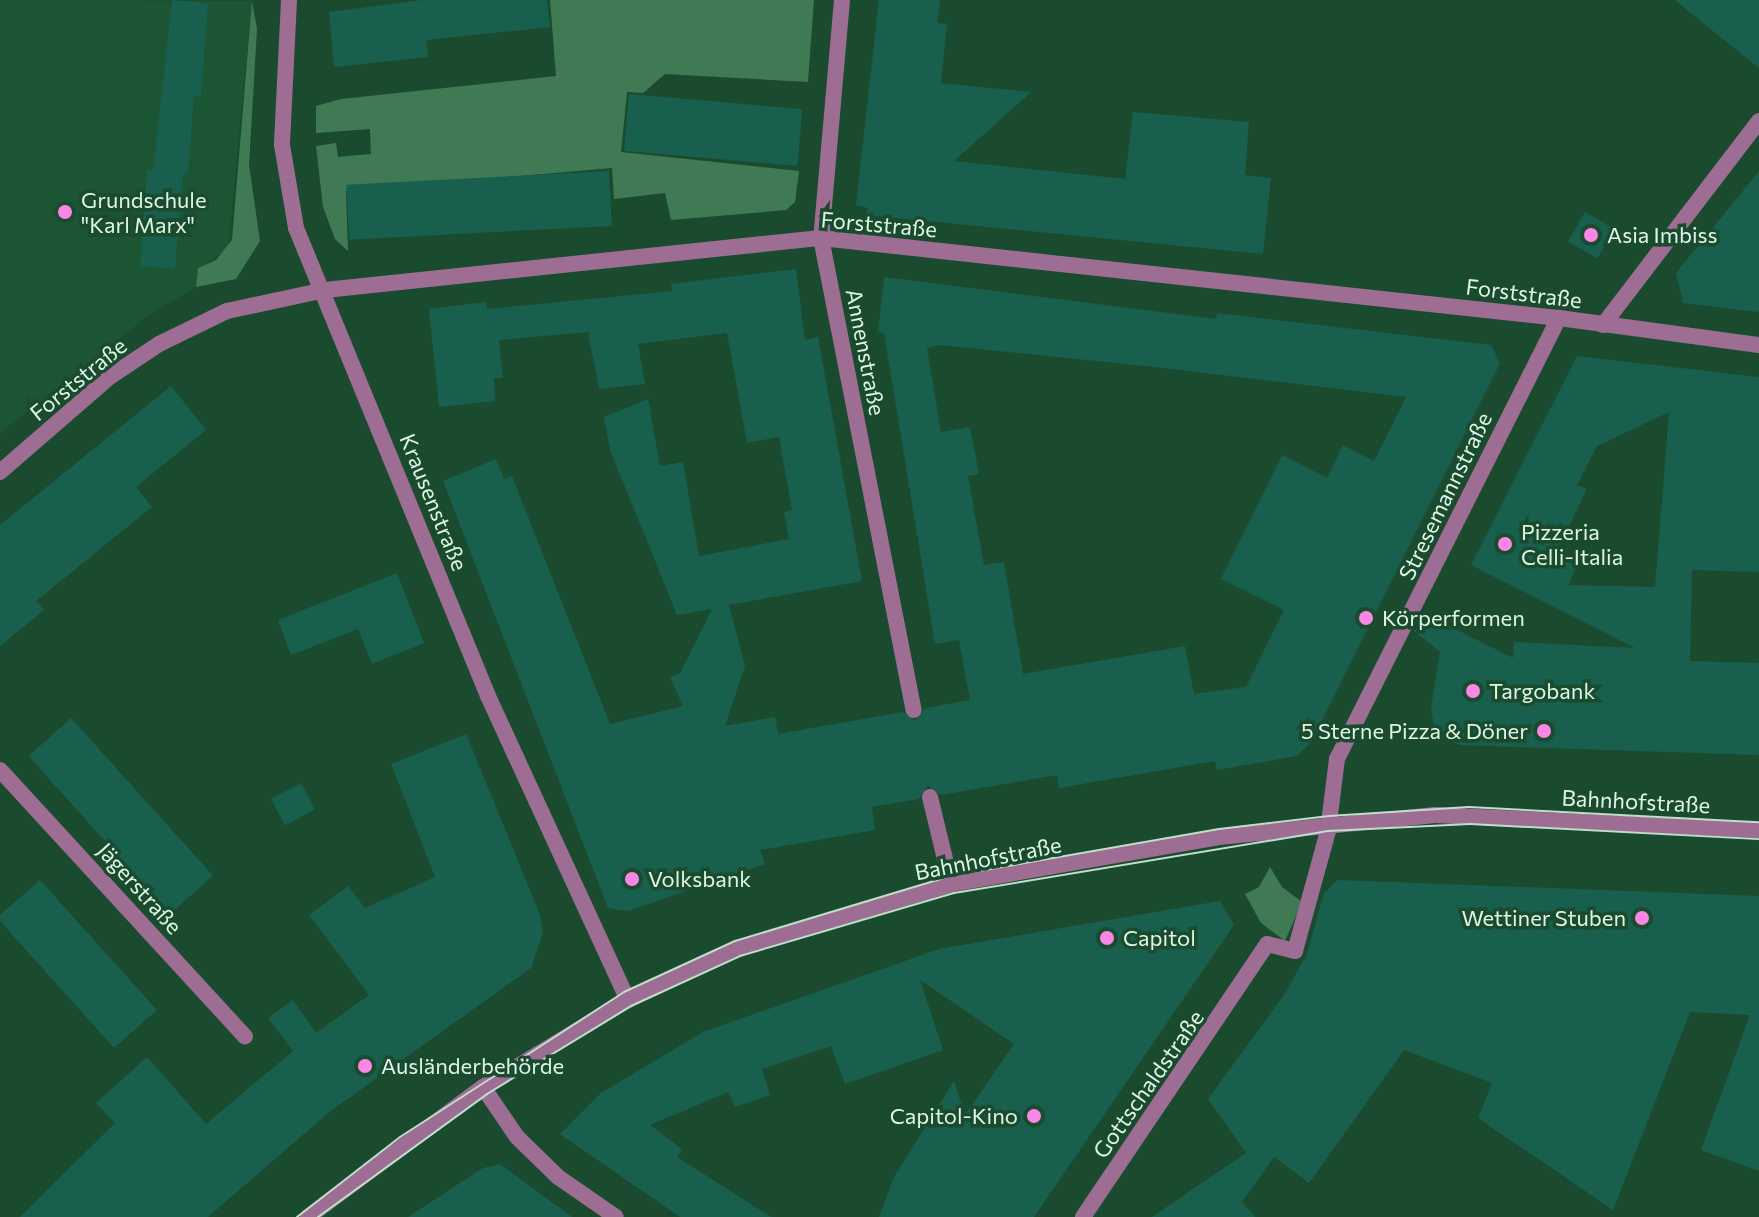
<!DOCTYPE html>
<meta charset="utf-8">
<style>
body{margin:0}
#map{position:relative;width:1759px;height:1217px;overflow:hidden;background:#1b4b2e;font-family:Commissioner,sans-serif}
div>[style]{position:absolute}
[style*='--x']{left:calc(var(--x)*1px);top:calc(var(--y)*1px);width:calc(var(--w)*1px);rotate:calc(var(--a)*1deg)}
.built>*{inset:0;background:#1c5533}
.green>*{inset:0;background:#407a54}
.building>*{inset:0;background:#195f4e;transform-origin:0 0}
.street>*{height:16px;margin:-8px;padding:0 8px;transform-origin:8px;border-radius:8px;background:#9d6d94}
.tram>*{height:2px;margin:-1px;padding:0 1px;transform-origin:1px;border-radius:1px;background:#c1deca}
.dots>*{width:22px;height:22px;translate:-50% -50%;box-sizing:border-box;border:4px solid #1b4b2e;border-radius:50%}
span{translate:-50% -50%;white-space:nowrap;text-align:center;line-height:1.15;-webkit-text-stroke:7px #1b4b2e;paint-order:stroke}
.poi-label{font-size:22px;color:#def7e5}
.left{translate:0 -50%;text-align:left}
.right{translate:-100% -50%;text-align:right}
.street-label{font-size:22px;color:#def7e5}
</style>
<div id="map">
<div class="built">
<div style="clip-path:polygon(0 0,252px 1px,228px 249px,198px 268px,196px 287px,148px 316px,0 433px)"></div>
</div>
<div class="green">
<div style="clip-path:polygon(550px 0,814px 0,808px 82px,665px 74px,643px 93px,627px 92px,621px 152px,799px 171px,795px 202px,786px 210px,671px 220px,665px 193px,614px 199px,612px 168px,346px 191px,348px 251px,335px 239px,323px 207px,316px 146px,336px 143px,338px 157px,371px 154px,370px 129px,316px 133px,316px 106px,341px 99px,556px 76px)"></div>
<div style="clip-path:polygon(252px 1px,257px 29px,249px 165px,260px 241px,236px 279px,196px 287px,198px 268px,216px 260px,232px 240px)"></div>
<div style="clip-path:polygon(1270px 867px,1282px 887px,1302px 902px,1285px 941px,1261px 923px,1245px 894px,1259px 887px)"></div>
</div>
<div class="building">
<div style="clip-path:polygon(172px 0,208px 3px,201px 97px,194px 96px,188px 173px,183px 173px,175px 269px,140px 266px,147px 170px,153px 170px)"></div>
<div style="clip-path:polygon(422px 0,547px 0,550px 27px,426px 40px,428px 57px,334px 67px,329px 12px)"></div>
<div style="clip-path:polygon(879px 0,940px 0,937px 23px,947px 24px,941px 83px,1031px 92px,954px 161px,1125px 179px,1133px 112px,1249px 122px,1245px 175px,1271px 178px,1263px 254px,865px 215px,868px 208px,856px 205px)"></div>
<div style="clip-path:polygon(1675px 0,1759px 0,1759px 68px,1708px 27px)"></div>
<div style="left:629px;top:94px;width:174px;height:57px;rotate:5deg"></div>
<div style="left:609px;top:171px;width:55px;height:263px;rotate:87deg"></div>
<div style="clip-path:polygon(1759px 171px,1759px 312px,1683px 303px,1676px 273px)"></div>
<div style="left:1585px;top:212px;width:34px;height:34px;rotate:30deg"></div>
<div style="clip-path:polygon(evenodd,796px 269px,805px 340px,818px 337px,862px 581px,729px 605px,745px 666px,725px 726px,775px 717px,778px 734px,903px 712px,915px 721px,925px 708px,970px 700px,959px 640px,935px 644px,884px 333px,878px 332px,884px 277px,1216px 319px,1217px 313px,1491px 345px,1500px 363px,1312px 741px,1297px 756px,1217px 770px,1215px 761px,1059px 788px,1057px 775px,941px 795px,928px 786px,919px 799px,872px 807px,875px 830px,760px 850px,765px 864px,628px 911px,608px 908px,443px 481px,496px 459px,504px 479px,512px 476px,610px 724px,683px 706px,670px 677px,680px 673px,712px 609px,677px 615px,610px 450px,604px 417px,648px 399px,660px 466px,683px 462px,699px 556px,789px 539px,784px 512px,792px 510px,779px 437px,747px 443px,727px 333px,638px 344px,645px 384px,599px 389px,588px 332px,499px 340px,503px 378px,494px 378px,495px 401px,439px 407px,429px 309px,486px 302px,487px 309px,672px 291px,671px 284px,796px 269px,940px 345px,1164px 368px,1406px 397px,1374px 461px,1343px 445px,1327px 478px,1282px 455px,1221px 579px,1284px 610px,1246px 687px,1194px 694px,1185px 646px,1023px 674px,1004px 562px,984px 565px,968px 476px,979px 474px,970px 427px,941px 432px,927px 348px,940px 345px)"></div>
<div style="clip-path:polygon(evenodd,1577px 356px,1759px 377px,1759px 572px,1692px 570px,1690px 661px,1759px 663px,1759px 755px,1460px 745px,1444px 739px,1434px 726px,1431px 708px,1440px 652px,1414px 631px,1423px 613px,1513px 658px,1514px 642px,1635px 648px,1471px 565px,1577px 356px,1669px 412px,1655px 587px,1568px 585px,1578px 564px,1556px 553px,1587px 489px,1577px 485px,1597px 446px,1669px 412px)"></div>
<div style="clip-path:polygon(171px 386px,206px 430px,136px 487px,152px 507px,36px 601px,44px 610px,0 646px,0 525px)"></div>
<div style="clip-path:polygon(397px 573px,424px 643px,372px 664px,358px 629px,291px 655px,278px 620px)"></div>
<div style="left:71px;top:718px;width:212px;height:57px;rotate:48deg"></div>
<div style="clip-path:polygon(466px 734px,539px 912px,543px 932px,531px 968px,328px 1113px,208px 1217px,20px 1217px,115px 1123px,96px 1103px,147px 1057px,206px 1124px,293px 1051px,268px 1018px,293px 1000px,316px 1033px,369px 995px,309px 915px,348px 886px,365px 908px,435px 877px,391px 764px)"></div>
<div style="left:301px;top:783px;width:30px;height:34px;rotate:62deg"></div>
<div style="clip-path:polygon(40px 880px,157px 1010px,114px 1048px,0 921px,0 915px)"></div>
<div style="clip-path:polygon(1338px 880px,1759px 896px,1759px 1171px,1701px 1150px,1750px 1015px,1690px 1012px,1613px 1210px,1478px 1118px,1492px 1083px,1404px 1050px,1309px 1183px,1274px 1157px,1242px 1202px,1255px 1217px,1152px 1217px,1246px 1153px,1208px 1099px,1284px 995px,1307px 954px,1324px 893px)"></div>
<div style="clip-path:polygon(1220px 901px,1234px 925px,1034px 1217px,879px 1217px,893px 1179px,954px 1081px,965px 1115px,1014px 1044px,920px 980px,943px 1050px,845px 1084px,831px 1046px,762px 1069px,770px 1095px,735px 1107px,728px 1092px,650px 1125px,682px 1149px,677px 1157px,771px 1217px,680px 1217px,560px 1134px,601px 1093px,703px 1032px,939px 949px)"></div>
<div style="clip-path:polygon(500px 1164px,572px 1217px,408px 1217px,483px 1168px)"></div>
</div>
<div class="street">
<div style="--x:289;--y:0;--w:145;--a:92.8"></div>
<div style="--x:282;--y:145;--w:84;--a:80.4"></div>
<div style="--x:296;--y:228;--w:506;--a:67.69"></div>
<div style="--x:488;--y:696;--w:335;--a:65.3"></div>
<div style="--x:842;--y:0;--w:239;--a:95"></div>
<div style="--x:821;--y:238;--w:481;--a:78.9"></div>
<div style="--x:1603;--y:325;--w:257;--a:-52.6"></div>
<div style="--x:0;--y:472;--w:147;--a:-40.9"></div>
<div style="--x:111;--y:376;--w:58;--a:-33.7"></div>
<div style="--x:159;--y:344;--w:76;--a:-25.9"></div>
<div style="--x:227;--y:311;--w:100;--a:-12.1"></div>
<div style="--x:325;--y:290;--w:499;--a:-6"></div>
<div style="--x:821;--y:238;--w:742;--a:6.19"></div>
<div style="--x:1559;--y:318;--w:202;--a:7.7"></div>
<div style="--x:0;--y:770;--w:362;--a:47.4"></div>
<div style="--x:930;--y:797;--w:89;--a:76.4"></div>
<div style="--x:483;--y:1087;--w:60;--a:55.8"></div>
<div style="--x:517;--y:1137;--w:57;--a:44.3"></div>
<div style="--x:558;--y:1177;--w:70;--a:34.6"></div>
<div style="--x:308;--y:1217;--w:218;--a:-36.6"></div>
<div style="--x:483;--y:1087;--w:169;--a:-31"></div>
<div style="--x:628;--y:1000;--w:119;--a:-25.3"></div>
<div style="--x:736;--y:949;--w:225;--a:-16.8"></div>
<div style="--x:951;--y:884;--w:272;--a:-9.9"></div>
<div style="--x:1219;--y:837;--w:217;--a:-5.8"></div>
<div style="--x:1435;--y:815;--w:324;--a:2.7"></div>
<div style="--x:1083;--y:1217;--w:329;--a:-56"></div>
<div style="--x:1267;--y:944;--w:29;--a:14"></div>
<div style="--x:1295;--y:951;--w:124;--a:-74.6"></div>
<div style="--x:1328;--y:831;--w:73;--a:-82.9"></div>
<div style="--x:1337;--y:759;--w:494;--a:-63.3"></div>
</div>
<div class="tram">
<div style="--x:297;--y:1217;--w:130;--a:-37.8"></div>
<div style="--x:400;--y:1137;--w:267;--a:-32.9"></div>
<div style="--x:624;--y:992;--w:122;--a:-24.7"></div>
<div style="--x:735;--y:941;--w:225;--a:-16.8"></div>
<div style="--x:950;--y:876;--w:273;--a:-9.9"></div>
<div style="--x:1219;--y:829;--w:111;--a:-6.7"></div>
<div style="--x:1329;--y:816;--w:140;--a:-3.7"></div>
<div style="--x:1469;--y:807;--w:290;--a:3"></div>
<div style="--x:318;--y:1217;--w:209;--a:-36"></div>
<div style="--x:487;--y:1094;--w:169;--a:-31.4"></div>
<div style="--x:631;--y:1006;--w:120;--a:-24.6"></div>
<div style="--x:740;--y:956;--w:223;--a:-16.4"></div>
<div style="--x:954;--y:893;--w:379;--a:-9.4"></div>
<div style="--x:1328;--y:831;--w:142;--a:-2.8"></div>
<div style="--x:1470;--y:824;--w:289;--a:3"></div>
</div>
<div class="dots">
<div style="left:65px;top:212px;background:#fa87e6"></div>
<div style="left:1591px;top:235px;background:#fa87e6"></div>
<div style="left:1505px;top:544px;background:#fa87e6"></div>
<div style="left:1366px;top:618px;background:#fa87e6"></div>
<div style="left:1473px;top:691px;background:#fa87e6"></div>
<div style="left:1544px;top:731px;background:#fa87e6"></div>
<div style="left:632px;top:879px;background:#fa87e6"></div>
<div style="left:1642px;top:918px;background:#fa87e6"></div>
<div style="left:1107px;top:938px;background:#fa87e6"></div>
<div style="left:365px;top:1066px;background:#fa87e6"></div>
<div style="left:1034px;top:1116px;background:#fa87e6"></div>
</div>
<div class="poi-label">
<span class="left" style="left:81px;top:212px">Grundschule<br>"Karl Marx"</span>
<span class="left" style="left:1607px;top:235px">Asia Imbiss</span>
<span class="left" style="left:1521px;top:544px">Pizzeria<br>Celli-Italia</span>
<span class="left" style="left:1382px;top:618px">Körperformen</span>
<span class="left" style="left:1489px;top:691px">Targobank</span>
<span class="right" style="left:1528px;top:731px">5 Sterne Pizza &amp; Döner</span>
<span class="left" style="left:648px;top:879px">Volksbank</span>
<span class="right" style="left:1626px;top:918px">Wettiner Stuben</span>
<span class="left" style="left:1123px;top:938px">Capitol</span>
<span class="left" style="left:381px;top:1066px">Ausländerbehörde</span>
<span class="right" style="left:1018px;top:1116px">Capitol-Kino</span>
</div>
<div class="street-label">
<span style="left:879px;top:224px;rotate:5deg">Forststraße</span>
<span style="left:1524px;top:293px;rotate:7deg">Forststraße</span>
<span style="left:866px;top:352px;rotate:79deg">Annenstraße</span>
<span style="left:78px;top:379px;rotate:-39deg">Forststraße</span>
<span style="left:1445px;top:496px;rotate:-64deg">Stresemannstraße</span>
<span style="left:434px;top:502px;rotate:68deg">Krausenstraße</span>
<span style="left:1636px;top:801px;rotate:3deg">Bahnhofstraße</span>
<span style="left:988px;top:858px;rotate:-11deg">Bahnhofstraße</span>
<span style="left:140px;top:888px;rotate:48deg">Jägerstraße</span>
<span style="left:1148px;top:1084px;rotate:-55deg">Gottschaldstraße</span>
</div>
</div>
